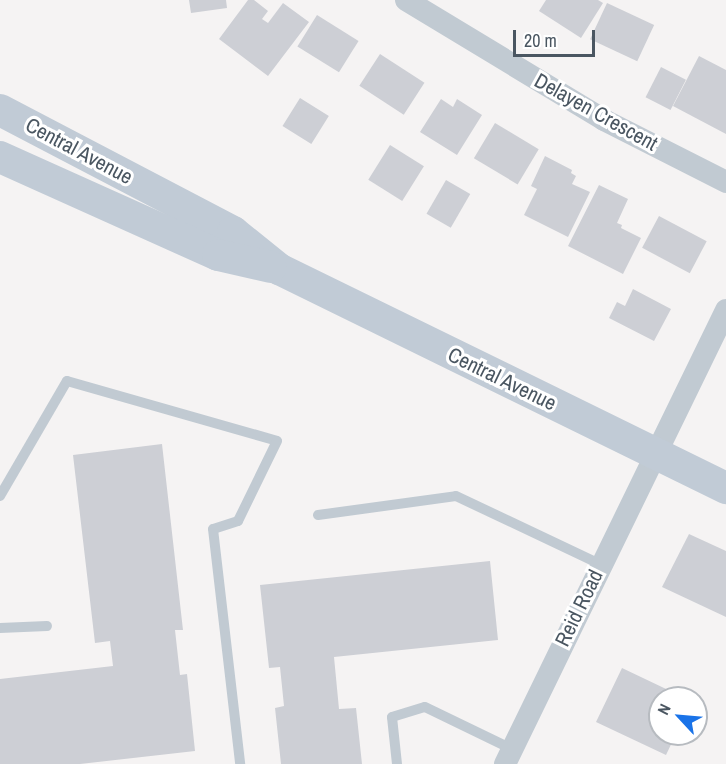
<!DOCTYPE html>
<style>
body{margin:0}
#map{position:relative;width:726px;height:764px;overflow:hidden;background:#f5f3f3;font-family:"Archivo Narrow",sans-serif}
div>[style]{position:absolute}
[style*='--x']{left:calc(var(--x)*1px);top:calc(var(--y)*1px);width:calc(var(--w)*1px);rotate:calc(var(--a)*1deg)}
.building>*{inset:0;background:#cdcfd5;transform-origin:0 0}
.service>*{height:10px;margin:-5px;padding:0 5px;transform-origin:5px;border-radius:5px;background:#c1cad2}
.minor>*{height:22px;margin:-11px;padding:0 11px;transform-origin:11px;border-radius:11px;background:#c1cad2}
.secondary>*{height:32px;margin:-16px;padding:0 16px;transform-origin:16px;border-radius:16px;background:#c1cbd6}
span{translate:-50% -50%;white-space:nowrap;text-align:center;line-height:1.15;-webkit-text-stroke:6px #fff;paint-order:stroke}
.street-label{font-size:21px;color:#4a5661}
.north{position:absolute;left:648px;top:686px;width:60px;height:60px;box-sizing:border-box;background:#fff;border:2px solid #b7bbc0;border-radius:50%;rotate:296deg;font-size:16px;font-weight:700;line-height:24px;text-align:center;color:#4a5661}
.north::after{content:'';display:block;margin:auto;width:21px;height:27px;background:#1a73e8;clip-path:polygon(50% 0,100% 100%,50% 72%,0 100%)}
.scale{position:absolute;left:513px;top:30px;width:82px;height:27px;box-sizing:border-box;border:3px solid #4a5661;border-top:0;padding-left:8px;font-size:18px;line-height:21px;white-space:nowrap;color:#4a5661;-webkit-text-stroke:4px #fff;paint-order:stroke}
</style>
<div id="map">
<div class="building">
<div style="clip-path:polygon(189px 0,226px 0,227px 8px,191px 13px)"></div>
<div style="clip-path:polygon(248px 0,254px 0,268px 11px,262px 19px,268px 23px,283px 3px,309px 22px,268px 76px,219px 39px)"></div>
<div style="clip-path:polygon(546px 0,598px 0,603px 3px,581px 38px,539px 11px)"></div>
<div style="left:607px;top:3px;width:52px;height:40px;rotate:25deg"></div>
<div style="left:317px;top:15px;width:49px;height:37px;rotate:32deg"></div>
<div style="left:380px;top:54px;width:53px;height:38px;rotate:33deg"></div>
<div style="clip-path:polygon(699px 56px,726px 70px,726px 134px,673px 106px)"></div>
<div style="left:661px;top:67px;width:28px;height:34px;rotate:27deg"></div>
<div style="left:300px;top:98px;width:34px;height:33px;rotate:32deg"></div>
<div style="clip-path:polygon(441px 99px,453px 107px,457px 99px,482px 115px,457px 155px,420px 132px)"></div>
<div style="left:495px;top:123px;width:51px;height:41px;rotate:31deg"></div>
<div style="left:390px;top:145px;width:40px;height:41px;rotate:32deg"></div>
<div style="clip-path:polygon(545px 156px,572px 170px,571px 173px,576px 176px,572px 184px,590px 192px,568px 237px,524px 215px,537px 189px,531px 186px)"></div>
<div style="left:446px;top:180px;width:28px;height:39px;rotate:30deg"></div>
<div style="clip-path:polygon(599px 185px,628px 199px,617px 223px,622px 225px,621px 228px,641px 238px,623px 274px,568px 246px)"></div>
<div style="left:659px;top:216px;width:54px;height:36px;rotate:28deg"></div>
<div style="clip-path:polygon(633px 289px,671px 309px,654px 341px,609px 318px,617px 302px,625px 306px)"></div>
<div style="clip-path:polygon(162px 444px,183px 630px,175px 630px,180px 675px,187px 674px,195px 751px,80px 764px,0 764px,0 679px,113px 666px,110px 641px,95px 643px,73px 455px)"></div>
<div style="clip-path:polygon(689px 534px,726px 551px,726px 617px,662px 587px)"></div>
<div style="clip-path:polygon(490px 561px,498px 640px,334px 657px,339px 709px,356px 708px,362px 764px,281px 764px,275px 708px,284px 706px,280px 667px,269px 668px,260px 585px)"></div>
<div style="clip-path:polygon(622px 668px,685px 698px,660px 698px,660px 734px,676px 734px,666px 755px,596px 722px)"></div>
</div>
<div class="service">
<div style="--x:0;--y:496;--w:133;--a:-59.8"></div>
<div style="--x:67;--y:381;--w:218;--a:15.9"></div>
<div style="--x:277;--y:441;--w:89;--a:116"></div>
<div style="--x:238;--y:521;--w:26;--a:162"></div>
<div style="--x:213;--y:529;--w:237;--a:83.4"></div>
<div style="--x:318;--y:515;--w:139;--a:-7.8"></div>
<div style="--x:456;--y:496;--w:159;--a:25.3"></div>
<div style="--x:0;--y:628;--w:47;--a:-2.4"></div>
<div style="--x:397;--y:764;--w:47;--a:-96.1"></div>
<div style="--x:392;--y:717;--w:34;--a:-17"></div>
<div style="--x:425;--y:707;--w:97;--a:25.8"></div>
</div>
<div class="minor">
<div style="--x:406;--y:0;--w:232;--a:31.2"></div>
<div style="--x:604;--y:120;--w:137;--a:26.9"></div>
<div style="--x:505;--y:764;--w:505;--a:-64.04"></div>
</div>
<div class="secondary">
<div style="--x:0;--y:110;--w:263;--a:27.6"></div>
<div style="--x:233;--y:232;--w:59;--a:38.8"></div>
<div style="--x:279;--y:269;--w:498;--a:26.1"></div>
<div style="--x:0;--y:157;--w:239;--a:24.2"></div>
<div style="--x:218;--y:255;--w:54;--a:12.8"></div>
</div>
<div class="street-label">
<span style="left:596px;top:112px;rotate:29deg">Delayen Crescent</span>
<span style="left:79px;top:151px;rotate:28deg">Central Avenue</span>
<span style="left:502px;top:379px;rotate:26deg">Central Avenue</span>
<span style="left:579px;top:608px;rotate:-64deg">Reid Road</span>
</div>
<div class="north">N</div>
<div class="scale">20 m</div>
</div>
